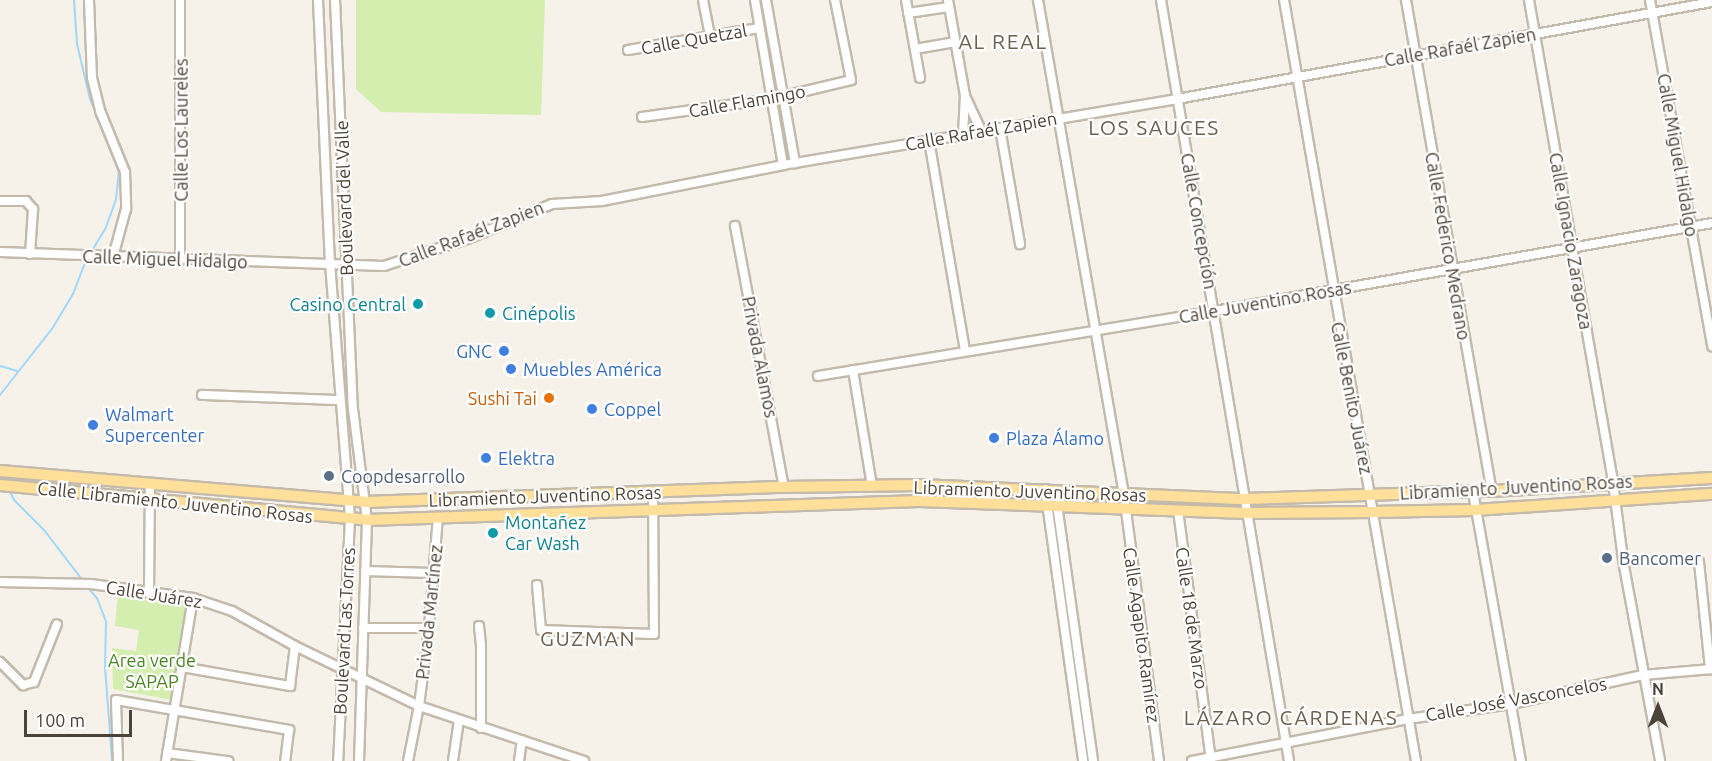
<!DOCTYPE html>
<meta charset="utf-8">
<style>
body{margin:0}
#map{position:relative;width:1712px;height:761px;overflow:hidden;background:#f6f2ea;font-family:Ubuntu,sans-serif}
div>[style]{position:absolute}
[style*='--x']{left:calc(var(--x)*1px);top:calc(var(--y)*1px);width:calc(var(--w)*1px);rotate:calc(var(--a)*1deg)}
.green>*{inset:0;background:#d4eeaf}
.stream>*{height:2px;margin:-1px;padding:0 1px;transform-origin:1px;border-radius:1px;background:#a1d7f8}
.roads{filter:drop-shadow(2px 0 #c3baab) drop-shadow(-2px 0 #c3baab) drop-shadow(0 2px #c3baab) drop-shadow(0 -2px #c3baab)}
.minor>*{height:8px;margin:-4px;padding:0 4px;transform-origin:4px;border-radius:4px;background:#fff}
.major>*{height:10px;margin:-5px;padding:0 5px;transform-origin:5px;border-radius:5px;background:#ffdf9a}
.dots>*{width:16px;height:16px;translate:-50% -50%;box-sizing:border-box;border:3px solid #fff;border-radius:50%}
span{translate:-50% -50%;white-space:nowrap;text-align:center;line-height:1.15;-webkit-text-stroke:4.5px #fff;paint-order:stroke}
.street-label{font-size:18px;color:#4b4337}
.culture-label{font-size:18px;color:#0d838f}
.right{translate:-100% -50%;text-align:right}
.left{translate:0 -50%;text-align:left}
.shop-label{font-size:18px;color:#366cbe}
.food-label{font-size:18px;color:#c56008}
.service-label{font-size:18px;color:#4e5e75}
.park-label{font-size:18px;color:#4b8423}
.quarter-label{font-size:21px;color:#6f604d;letter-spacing:1.5px}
.north{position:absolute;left:1628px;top:677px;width:60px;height:60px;-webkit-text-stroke:4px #fff;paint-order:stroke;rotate:0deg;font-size:16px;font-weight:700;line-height:24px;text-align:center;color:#4b4337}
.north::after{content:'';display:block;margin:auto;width:21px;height:27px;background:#4b4337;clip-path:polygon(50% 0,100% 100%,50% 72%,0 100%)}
.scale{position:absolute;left:24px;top:710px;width:108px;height:27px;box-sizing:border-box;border:3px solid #4b4337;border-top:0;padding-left:8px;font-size:18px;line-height:21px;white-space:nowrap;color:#4b4337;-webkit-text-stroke:4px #fff;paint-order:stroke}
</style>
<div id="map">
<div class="green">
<div style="clip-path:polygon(356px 0,545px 0,541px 115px,381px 112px,356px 89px)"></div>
<div style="clip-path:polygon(118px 592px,188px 600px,172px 700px,113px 689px,112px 648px,136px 651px,139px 630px,115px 626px)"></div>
</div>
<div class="stream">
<div style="--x:74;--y:0;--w:44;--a:86.1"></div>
<div style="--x:77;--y:44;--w:57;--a:76.7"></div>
<div style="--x:90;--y:99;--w:23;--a:67"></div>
<div style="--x:90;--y:254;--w:31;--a:-59"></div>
<div style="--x:106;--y:227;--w:30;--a:-70"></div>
<div style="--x:116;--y:199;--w:27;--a:-84"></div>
<div style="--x:119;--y:172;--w:23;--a:-108"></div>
<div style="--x:0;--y:366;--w:18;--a:16"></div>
<div style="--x:0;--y:395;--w:84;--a:-51.8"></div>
<div style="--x:52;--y:329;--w:41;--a:-59"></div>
<div style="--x:73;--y:294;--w:39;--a:-69"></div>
<div style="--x:10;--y:492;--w:9;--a:63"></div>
<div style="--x:14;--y:500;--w:42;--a:45"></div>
<div style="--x:44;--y:530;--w:66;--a:52.4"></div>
<div style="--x:87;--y:587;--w:15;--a:48"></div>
<div style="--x:97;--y:598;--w:26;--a:69"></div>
<div style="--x:106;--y:622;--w:45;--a:91.3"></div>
<div style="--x:105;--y:667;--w:94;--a:85.7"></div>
</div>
<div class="roads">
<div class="minor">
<div style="--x:89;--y:0;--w:78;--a:87.8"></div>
<div style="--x:92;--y:78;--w:36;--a:76"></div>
<div style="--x:101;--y:113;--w:64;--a:67.9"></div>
<div style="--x:125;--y:172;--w:37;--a:88"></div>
<div style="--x:126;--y:209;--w:50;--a:105.2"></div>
<div style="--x:318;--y:0;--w:263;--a:87.4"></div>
<div style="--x:330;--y:263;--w:257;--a:85.5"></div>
<div style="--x:350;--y:519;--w:242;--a:92.8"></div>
<div style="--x:335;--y:0;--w:409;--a:87.5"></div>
<div style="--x:353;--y:409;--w:112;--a:82.8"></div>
<div style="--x:367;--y:520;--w:241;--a:91.9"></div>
<div style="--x:703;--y:0;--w:36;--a:79"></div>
<div style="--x:755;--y:0;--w:167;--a:80.4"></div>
<div style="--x:766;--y:0;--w:166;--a:79.9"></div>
<div style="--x:906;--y:0;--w:79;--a:79.8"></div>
<div style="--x:948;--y:0;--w:97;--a:79.9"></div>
<div style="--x:965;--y:95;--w:40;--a:92.9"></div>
<div style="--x:1038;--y:0;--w:502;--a:80.14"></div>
<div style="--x:1124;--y:495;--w:268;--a:82.5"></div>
<div style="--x:1161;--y:0;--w:772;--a:80.45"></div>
<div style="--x:1284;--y:0;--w:772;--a:80.16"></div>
<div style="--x:1406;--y:0;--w:498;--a:80.1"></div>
<div style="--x:1529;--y:0;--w:490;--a:80.1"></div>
<div style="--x:1613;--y:483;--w:84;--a:82.5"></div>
<div style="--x:1624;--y:566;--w:198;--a:79.5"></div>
<div style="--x:1650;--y:0;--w:352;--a:79.8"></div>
<div style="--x:908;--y:13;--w:41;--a:-8.3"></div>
<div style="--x:915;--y:49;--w:41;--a:-9.9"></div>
<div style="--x:628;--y:50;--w:133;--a:-9.5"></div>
<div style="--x:965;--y:96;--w:38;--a:65"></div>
<div style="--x:642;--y:117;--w:131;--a:-7.9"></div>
<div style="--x:772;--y:99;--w:81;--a:-13.5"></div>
<div style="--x:851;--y:80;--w:82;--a:-101.3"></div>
<div style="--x:1000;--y:128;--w:118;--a:80.2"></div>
<div style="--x:929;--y:140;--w:214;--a:80.3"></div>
<div style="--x:0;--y:201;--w:26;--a:0"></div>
<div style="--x:26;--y:201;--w:11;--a:49"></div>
<div style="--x:33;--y:209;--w:45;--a:93.8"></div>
<div style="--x:735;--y:226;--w:266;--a:79.4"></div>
<div style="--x:0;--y:252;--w:384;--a:2.1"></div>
<div style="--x:384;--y:266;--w:87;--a:-18"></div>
<div style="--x:467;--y:239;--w:92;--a:-22.4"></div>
<div style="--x:552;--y:204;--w:50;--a:-3.4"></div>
<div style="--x:602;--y:201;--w:185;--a:-11.2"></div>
<div style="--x:783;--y:165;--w:399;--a:-9.5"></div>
<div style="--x:1177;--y:99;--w:544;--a:-10.28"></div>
<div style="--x:180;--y:260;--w:260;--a:-90"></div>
<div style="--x:853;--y:370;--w:118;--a:80.7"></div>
<div style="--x:818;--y:376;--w:402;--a:-9.3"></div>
<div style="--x:1215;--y:311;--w:505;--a:-10.04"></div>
<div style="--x:202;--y:395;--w:137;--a:2.1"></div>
<div style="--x:1045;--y:489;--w:275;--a:82"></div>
<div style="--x:1055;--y:490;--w:274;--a:82"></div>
<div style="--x:1473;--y:492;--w:273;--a:79.9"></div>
<div style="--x:1178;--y:510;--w:253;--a:82.5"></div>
<div style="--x:1699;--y:562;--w:108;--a:84.1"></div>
<div style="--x:365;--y:571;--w:67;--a:1.7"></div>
<div style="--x:0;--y:582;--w:91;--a:1.3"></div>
<div style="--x:91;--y:584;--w:103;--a:7.8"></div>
<div style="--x:193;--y:598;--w:41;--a:18.4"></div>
<div style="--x:232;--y:611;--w:72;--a:29.1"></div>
<div style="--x:295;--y:646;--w:138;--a:25.8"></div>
<div style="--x:419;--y:706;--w:174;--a:18.4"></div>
<div style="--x:537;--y:585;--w:45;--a:84.9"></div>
<div style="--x:541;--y:630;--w:113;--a:2"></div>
<div style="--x:654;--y:634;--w:143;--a:-90.4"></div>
<div style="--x:149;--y:593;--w:110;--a:-89.5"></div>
<div style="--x:479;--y:626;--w:20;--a:84"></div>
<div style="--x:481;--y:646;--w:82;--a:90"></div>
<div style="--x:363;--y:628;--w:66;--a:0"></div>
<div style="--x:0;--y:662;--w:33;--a:45"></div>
<div style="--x:23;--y:685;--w:11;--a:-15"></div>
<div style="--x:34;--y:682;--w:62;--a:-68.4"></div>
<div style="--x:182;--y:667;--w:110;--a:10"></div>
<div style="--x:290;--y:686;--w:40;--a:-82.9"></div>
<div style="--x:167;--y:753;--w:62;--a:7.5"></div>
<div style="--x:118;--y:761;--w:61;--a:-91.9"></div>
<div style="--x:116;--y:700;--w:176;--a:9.8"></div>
<div style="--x:289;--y:730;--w:31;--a:97"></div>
<div style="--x:166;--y:761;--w:165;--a:-80.6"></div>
<div style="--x:408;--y:761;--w:56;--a:-78.7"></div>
<div style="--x:419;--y:706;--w:79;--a:-82.7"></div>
<div style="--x:429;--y:628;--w:111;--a:-85.4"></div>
<div style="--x:453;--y:761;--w:41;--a:-81.7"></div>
<div style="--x:519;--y:761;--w:21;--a:-82"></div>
<div style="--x:1192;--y:761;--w:220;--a:-11"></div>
<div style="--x:1408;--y:719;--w:104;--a:-8.3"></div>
<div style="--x:1511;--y:704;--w:135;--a:-12.4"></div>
<div style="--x:1643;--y:675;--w:69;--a:-5"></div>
</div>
<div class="major">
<div style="--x:0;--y:471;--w:367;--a:4.8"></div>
<div style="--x:366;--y:502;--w:418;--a:-2.1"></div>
<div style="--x:784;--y:487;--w:135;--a:-0.8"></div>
<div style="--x:919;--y:485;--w:326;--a:2.5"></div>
<div style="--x:1245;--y:499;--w:247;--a:-1.9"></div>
<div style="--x:1492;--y:491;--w:220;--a:-3.4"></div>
<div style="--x:0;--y:485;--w:369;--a:5.4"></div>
<div style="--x:367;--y:520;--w:552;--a:-1.97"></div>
<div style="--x:919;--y:501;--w:327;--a:2.1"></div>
<div style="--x:1246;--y:513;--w:126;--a:-0.5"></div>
<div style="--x:1372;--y:512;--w:103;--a:-1.1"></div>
<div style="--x:1475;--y:510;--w:238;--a:-3.9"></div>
</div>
</div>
<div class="dots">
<div style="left:418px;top:304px;background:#0f9aa8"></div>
<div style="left:490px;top:313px;background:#0f9aa8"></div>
<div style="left:504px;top:351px;background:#3f7fe0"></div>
<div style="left:511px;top:369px;background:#3f7fe0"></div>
<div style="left:549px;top:398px;background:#e8710a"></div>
<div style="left:592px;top:409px;background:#3f7fe0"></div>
<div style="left:93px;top:425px;background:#3f7fe0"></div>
<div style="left:994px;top:438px;background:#3f7fe0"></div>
<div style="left:486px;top:458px;background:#3f7fe0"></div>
<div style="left:329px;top:476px;background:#5c6f8a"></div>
<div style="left:493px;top:533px;background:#0f9aa8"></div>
<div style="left:1607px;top:558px;background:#5c6f8a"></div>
</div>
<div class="street-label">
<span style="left:694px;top:39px;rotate:-10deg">Calle Quetzal</span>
<span style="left:1460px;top:47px;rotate:-10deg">Calle Rafaél Zapien</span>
<span style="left:747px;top:101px;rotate:-10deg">Calle Flamingo</span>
<span style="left:181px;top:130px;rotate:-90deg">Calle Los Laureles</span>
<span style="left:981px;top:131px;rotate:-10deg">Calle Rafaél Zapien</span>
<span style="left:1678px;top:155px;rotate:80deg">Calle Miguel Hidalgo</span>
<span style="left:344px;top:198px;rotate:-92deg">Boulevard del Valle</span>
<span style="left:1199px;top:221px;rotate:80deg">Calle Concepción</span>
<span style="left:471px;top:234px;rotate:-21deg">Calle Rafaél Zapien</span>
<span style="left:1571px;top:241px;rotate:80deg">Calle Ignacio Zaragoza</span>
<span style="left:1448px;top:246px;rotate:80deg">Calle Federico Medrano</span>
<span style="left:165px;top:259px;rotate:2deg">Calle Miguel Hidalgo</span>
<span style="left:1265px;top:302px;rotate:-10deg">Calle Juventino Rosas</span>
<span style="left:760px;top:357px;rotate:79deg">Privada Alamos</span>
<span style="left:1352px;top:398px;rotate:79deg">Calle Benito Juárez</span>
<span style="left:1516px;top:487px;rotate:-3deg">Libramiento Juventino Rosas</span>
<span style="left:1030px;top:491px;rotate:2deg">Libramiento Juventino Rosas</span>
<span style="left:545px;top:496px;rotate:-2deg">Libramiento Juventino Rosas</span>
<span style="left:175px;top:502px;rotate:6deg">Calle Libramiento Juventino Rosas</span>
<span style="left:154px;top:594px;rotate:9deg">Calle Juárez</span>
<span style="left:429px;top:612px;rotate:-84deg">Privada Martínez</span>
<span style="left:1192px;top:618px;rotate:82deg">Calle 18 de Marzo</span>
<span style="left:344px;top:631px;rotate:-87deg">Boulevard Las Torres</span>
<span style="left:1142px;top:635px;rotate:82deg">Calle Agapito Ramírez</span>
<span style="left:1516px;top:699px;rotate:-10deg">Calle José Vasconcelos</span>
</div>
<div class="culture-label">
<span class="right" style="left:406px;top:304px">Casino Central</span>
<span class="left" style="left:502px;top:313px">Cinépolis</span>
<span class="left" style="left:505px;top:533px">Montañez<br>Car Wash</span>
</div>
<div class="shop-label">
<span class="right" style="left:492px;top:351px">GNC</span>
<span class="left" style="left:523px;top:369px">Muebles América</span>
<span class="left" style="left:604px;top:409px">Coppel</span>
<span class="left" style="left:105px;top:425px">Walmart<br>Supercenter</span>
<span class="left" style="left:1006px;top:438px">Plaza Álamo</span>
<span class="left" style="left:498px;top:458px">Elektra</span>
</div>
<div class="food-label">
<span class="right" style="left:537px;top:398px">Sushi Tai</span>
</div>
<div class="service-label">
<span class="left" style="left:341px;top:476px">Coopdesarrollo</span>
<span class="left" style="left:1619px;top:558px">Bancomer</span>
</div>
<div class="park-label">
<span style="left:152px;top:671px">Area verde<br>SAPAP</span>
</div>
<div class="quarter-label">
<span style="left:1003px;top:41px">AL REAL</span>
<span style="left:1154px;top:127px">LOS SAUCES</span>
<span style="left:588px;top:638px">GUZMAN</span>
<span style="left:1291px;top:717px">LÁZARO CÁRDENAS</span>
</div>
<div class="north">N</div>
<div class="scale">100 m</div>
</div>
